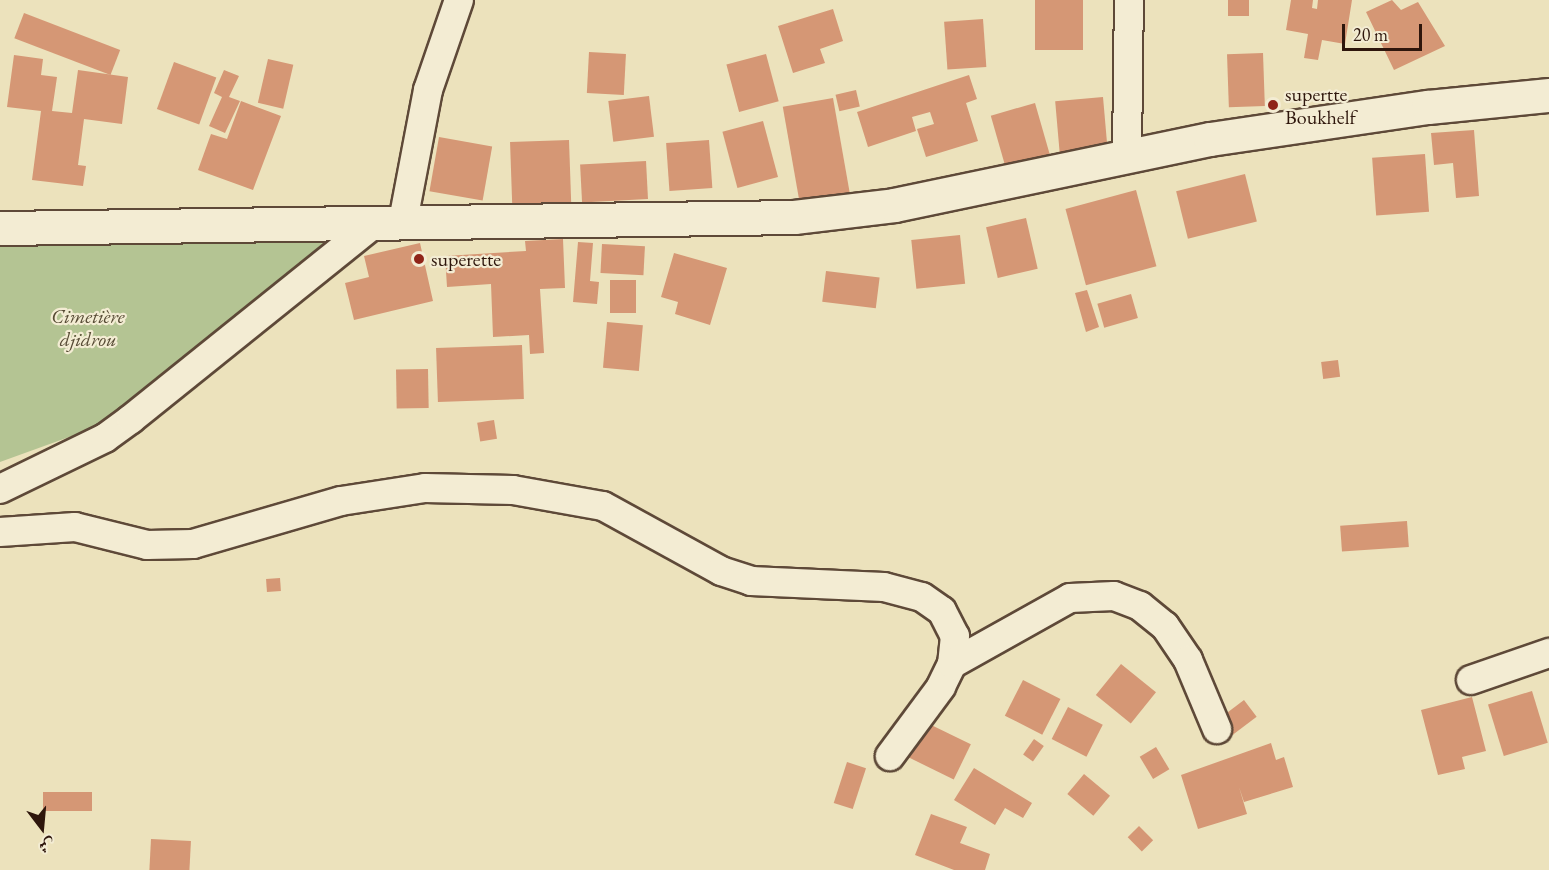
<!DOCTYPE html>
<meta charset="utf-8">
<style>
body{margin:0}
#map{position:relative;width:1549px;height:870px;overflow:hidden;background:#ece2bc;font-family:"EB Garamond",Amiri,serif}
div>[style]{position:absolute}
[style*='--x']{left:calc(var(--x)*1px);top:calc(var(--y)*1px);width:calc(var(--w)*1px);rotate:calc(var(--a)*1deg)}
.green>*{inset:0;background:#b4c493}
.building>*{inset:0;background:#d59775;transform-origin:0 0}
.roads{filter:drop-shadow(2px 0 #5e4938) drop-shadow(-2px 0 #5e4938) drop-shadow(0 2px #5e4938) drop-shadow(0 -2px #5e4938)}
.minor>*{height:28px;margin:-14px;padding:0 14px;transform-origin:14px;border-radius:14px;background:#f3ecd3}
.tertiary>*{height:33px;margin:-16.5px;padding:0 16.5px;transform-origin:16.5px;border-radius:16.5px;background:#f3ecd3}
.dots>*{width:16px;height:16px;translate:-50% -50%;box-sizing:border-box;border:3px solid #f3ecd3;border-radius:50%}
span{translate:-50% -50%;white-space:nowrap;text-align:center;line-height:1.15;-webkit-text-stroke:4.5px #f3ecd3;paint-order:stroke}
.poi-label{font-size:20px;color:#2e160c}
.left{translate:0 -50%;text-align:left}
.park-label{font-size:20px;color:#564a34;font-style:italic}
.north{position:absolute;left:12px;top:798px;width:60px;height:60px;-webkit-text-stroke:4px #f3ecd3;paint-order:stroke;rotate:164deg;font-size:16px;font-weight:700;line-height:24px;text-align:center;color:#2e160c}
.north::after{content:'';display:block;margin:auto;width:21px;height:27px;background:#2e160c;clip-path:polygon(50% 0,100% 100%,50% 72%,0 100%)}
.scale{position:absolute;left:1342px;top:24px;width:80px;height:27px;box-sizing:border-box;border:3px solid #2e160c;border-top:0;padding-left:8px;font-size:18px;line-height:21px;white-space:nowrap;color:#2e160c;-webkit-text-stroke:4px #f3ecd3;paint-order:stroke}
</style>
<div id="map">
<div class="green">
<div style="clip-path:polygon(354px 230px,105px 424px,0 462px,0 243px)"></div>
</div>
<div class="building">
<div style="left:1035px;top:0;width:48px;height:50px"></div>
<div style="left:1228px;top:0;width:21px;height:16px"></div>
<div style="clip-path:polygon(1291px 0,1313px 0,1312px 8px,1317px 9px,1318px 0,1352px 0,1345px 44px,1322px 40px,1318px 60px,1304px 58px,1308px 34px,1286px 30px)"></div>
<div style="clip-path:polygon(1392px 0,1401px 10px,1418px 2px,1445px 46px,1394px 70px,1366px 12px)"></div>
<div style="clip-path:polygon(833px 9px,843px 41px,820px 49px,825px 63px,793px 73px,778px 26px)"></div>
<div style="left:24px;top:13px;width:103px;height:27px;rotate:21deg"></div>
<div style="left:983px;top:19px;width:48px;height:39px;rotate:86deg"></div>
<div style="left:589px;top:52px;width:37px;height:41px;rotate:3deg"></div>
<div style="left:1263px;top:53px;width:53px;height:36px;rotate:88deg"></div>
<div style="left:766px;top:54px;width:49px;height:41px;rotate:75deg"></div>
<div style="clip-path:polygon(14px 55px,43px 59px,41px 75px,57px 77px,52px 111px,72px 113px,78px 70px,128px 77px,122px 124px,84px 119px,78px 165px,86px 166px,83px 186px,32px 180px,41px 111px,7px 107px)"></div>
<div style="left:268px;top:59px;width:26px;height:45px;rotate:13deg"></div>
<div style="left:174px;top:62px;width:45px;height:50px;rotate:20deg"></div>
<div style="clip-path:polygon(224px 70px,239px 76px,229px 97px,240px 101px,225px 133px,209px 126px,222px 97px,214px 93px)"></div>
<div style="clip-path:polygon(969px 75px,977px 99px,966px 103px,978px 141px,926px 157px,917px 129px,934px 124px,930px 112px,912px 117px,916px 131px,868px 147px,857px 112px)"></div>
<div style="left:856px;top:90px;width:17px;height:21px;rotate:77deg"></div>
<div style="left:649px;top:96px;width:41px;height:41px;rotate:83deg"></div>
<div style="left:1103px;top:97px;width:55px;height:48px;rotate:85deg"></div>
<div style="left:833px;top:98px;width:96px;height:51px;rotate:80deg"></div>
<div style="clip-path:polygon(241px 101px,281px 116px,253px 190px,198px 170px,211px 134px,227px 139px)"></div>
<div style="left:1035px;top:103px;width:63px;height:46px;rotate:74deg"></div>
<div style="left:763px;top:121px;width:58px;height:42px;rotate:75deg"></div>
<div style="clip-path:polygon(1474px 130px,1479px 196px,1456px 198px,1453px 163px,1434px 165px,1431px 133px)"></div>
<div style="left:439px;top:137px;width:54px;height:55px;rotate:10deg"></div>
<div style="left:569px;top:140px;width:62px;height:59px;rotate:88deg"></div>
<div style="left:709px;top:140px;width:48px;height:43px;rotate:86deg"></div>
<div style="left:1425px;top:154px;width:58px;height:53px;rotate:86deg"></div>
<div style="left:646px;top:161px;width:38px;height:66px;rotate:87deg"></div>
<div style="left:1245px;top:174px;width:49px;height:71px;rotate:76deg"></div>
<div style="left:1136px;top:190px;width:79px;height:73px;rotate:75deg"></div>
<div style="left:1026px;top:218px;width:52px;height:41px;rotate:77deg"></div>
<div style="left:960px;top:235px;width:49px;height:49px;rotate:84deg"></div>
<div style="clip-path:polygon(563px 239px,565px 288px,540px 289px,544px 353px,530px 354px,529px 335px,493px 337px,491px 284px,447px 287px,445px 256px,526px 251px,525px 241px)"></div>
<div style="clip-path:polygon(578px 242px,593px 243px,590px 281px,599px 282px,597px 304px,573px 302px)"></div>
<div style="clip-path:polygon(420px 243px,433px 301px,354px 320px,345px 283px,369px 277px,364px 256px)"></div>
<div style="left:602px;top:244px;width:43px;height:29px;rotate:3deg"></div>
<div style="clip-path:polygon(674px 253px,727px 268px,710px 325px,675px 314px,678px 302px,661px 297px)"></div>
<div style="left:826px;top:271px;width:54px;height:31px;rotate:7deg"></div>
<div style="left:610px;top:280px;width:26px;height:33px"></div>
<div style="clip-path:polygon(1087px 290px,1099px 327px,1086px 332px,1075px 293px)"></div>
<div style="left:1131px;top:294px;width:25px;height:35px;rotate:74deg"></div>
<div style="left:607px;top:322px;width:36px;height:46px;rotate:5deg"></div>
<div style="left:522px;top:345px;width:54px;height:86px;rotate:88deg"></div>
<div style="left:1338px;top:360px;width:17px;height:17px;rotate:83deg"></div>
<div style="left:428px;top:369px;width:39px;height:32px;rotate:89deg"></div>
<div style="left:494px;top:420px;width:19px;height:17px;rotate:81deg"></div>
<div style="left:1407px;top:521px;width:26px;height:67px;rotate:86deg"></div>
<div style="left:280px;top:578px;width:13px;height:14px;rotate:86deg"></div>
<div style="left:1121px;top:664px;width:45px;height:40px;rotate:39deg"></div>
<div style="left:1023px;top:680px;width:42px;height:40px;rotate:27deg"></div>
<div style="left:1532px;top:691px;width:54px;height:46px;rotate:73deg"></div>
<div style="clip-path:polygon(1472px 697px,1486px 751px,1462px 757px,1465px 769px,1438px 775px,1421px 710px)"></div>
<div style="left:1244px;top:700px;width:21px;height:34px;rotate:53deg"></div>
<div style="left:1068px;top:707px;width:39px;height:36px;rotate:27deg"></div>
<div style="left:925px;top:722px;width:51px;height:39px;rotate:26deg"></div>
<div style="left:1034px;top:739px;width:12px;height:19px;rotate:35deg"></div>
<div style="clip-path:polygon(1271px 743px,1276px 760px,1284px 757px,1293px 787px,1244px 802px,1239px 787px,1247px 814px,1198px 829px,1181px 775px)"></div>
<div style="left:1156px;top:747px;width:26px;height:19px;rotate:59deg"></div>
<div style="left:847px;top:762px;width:20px;height:43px;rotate:18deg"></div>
<div style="clip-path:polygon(974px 768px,1032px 803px,1023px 818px,1005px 808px,995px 825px,954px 800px)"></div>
<div style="left:1084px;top:774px;width:34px;height:26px;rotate:40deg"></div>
<div style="left:92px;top:792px;width:19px;height:49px;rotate:90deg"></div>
<div style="clip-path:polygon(931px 814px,967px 827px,960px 843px,990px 854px,985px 870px,954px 870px,915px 855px)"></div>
<div style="left:1139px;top:826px;width:20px;height:16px;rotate:45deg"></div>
<div style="left:151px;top:839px;width:40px;height:31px;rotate:3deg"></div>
</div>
<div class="roads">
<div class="minor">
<div style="--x:1127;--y:155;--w:155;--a:-89.3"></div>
<div style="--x:403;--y:221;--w:133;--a:-79.2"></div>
<div style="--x:428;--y:90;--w:95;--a:-71"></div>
<div style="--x:0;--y:489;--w:117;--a:-25.9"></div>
<div style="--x:105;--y:438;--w:32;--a:-36"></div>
<div style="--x:131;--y:419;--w:314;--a:-38.8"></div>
<div style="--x:0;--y:532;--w:75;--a:-3.8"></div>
<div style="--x:75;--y:527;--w:74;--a:14"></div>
<div style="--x:147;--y:545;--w:46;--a:-1.2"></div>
<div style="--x:193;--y:544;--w:154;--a:-16.2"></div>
<div style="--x:341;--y:501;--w:85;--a:-8.8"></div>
<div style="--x:425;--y:488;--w:88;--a:1.3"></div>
<div style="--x:513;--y:490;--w:91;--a:10.1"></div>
<div style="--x:603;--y:506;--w:135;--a:28.8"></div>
<div style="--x:721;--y:571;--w:32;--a:18"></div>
<div style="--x:751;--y:581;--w:133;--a:2.6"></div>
<div style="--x:884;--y:587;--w:39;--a:15"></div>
<div style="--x:922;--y:597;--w:24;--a:35"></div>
<div style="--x:942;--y:611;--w:28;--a:63"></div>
<div style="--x:955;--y:636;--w:28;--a:96"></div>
<div style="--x:952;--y:664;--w:25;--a:116"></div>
<div style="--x:941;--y:687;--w:86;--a:126.5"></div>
<div style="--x:952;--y:664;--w:135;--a:-29.2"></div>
<div style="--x:1070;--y:598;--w:44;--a:-2.6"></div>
<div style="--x:1114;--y:596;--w:28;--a:21"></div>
<div style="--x:1140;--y:606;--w:32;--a:39"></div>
<div style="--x:1165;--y:626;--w:41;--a:55.9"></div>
<div style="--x:1188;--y:660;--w:75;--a:67.2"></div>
<div style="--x:1471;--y:680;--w:83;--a:-19.1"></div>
</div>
<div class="tertiary">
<div style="--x:0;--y:228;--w:794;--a:-0.79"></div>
<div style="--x:794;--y:217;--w:101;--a:-6.8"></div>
<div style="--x:894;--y:205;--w:323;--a:-11.8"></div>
<div style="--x:1210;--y:139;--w:220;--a:-8.4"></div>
<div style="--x:1428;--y:107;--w:122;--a:-5.7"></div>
</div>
</div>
<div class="dots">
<div style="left:1273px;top:105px;background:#8f2418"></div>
<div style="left:419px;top:259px;background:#8f2418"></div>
</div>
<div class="poi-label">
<span class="left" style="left:1285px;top:106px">supertte<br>Boukhelf</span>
<span class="left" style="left:431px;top:259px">superette</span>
</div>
<div class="park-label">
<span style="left:88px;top:328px">Cimetière<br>djidrou</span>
</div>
<div class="north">ش</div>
<div class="scale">20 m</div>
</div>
